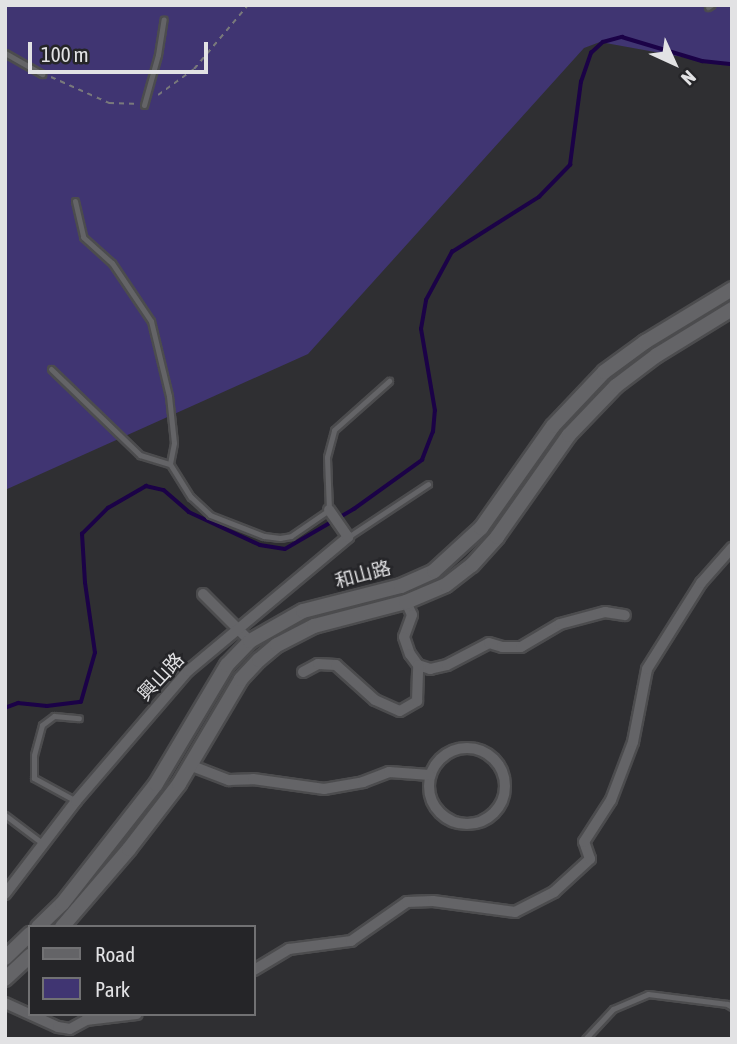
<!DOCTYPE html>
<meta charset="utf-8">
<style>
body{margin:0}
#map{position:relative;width:737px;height:1044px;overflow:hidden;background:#2f2f32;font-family:"Asap Condensed","Noto Sans TC",sans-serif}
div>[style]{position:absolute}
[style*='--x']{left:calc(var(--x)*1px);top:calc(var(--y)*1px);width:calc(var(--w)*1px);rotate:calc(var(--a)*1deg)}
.green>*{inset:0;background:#403572}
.stream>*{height:3.5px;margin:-1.75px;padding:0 1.75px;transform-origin:1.75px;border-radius:1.75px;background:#1b0247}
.path>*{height:2px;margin-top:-1px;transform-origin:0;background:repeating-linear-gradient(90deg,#79797b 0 5px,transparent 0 10px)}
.roads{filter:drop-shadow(2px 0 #4c4c4e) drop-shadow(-2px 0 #4c4c4e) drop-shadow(0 2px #4c4c4e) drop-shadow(0 -2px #4c4c4e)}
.lane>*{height:5px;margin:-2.5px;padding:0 2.5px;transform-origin:2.5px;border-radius:2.5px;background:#646467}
.street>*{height:10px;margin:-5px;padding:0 5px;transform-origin:5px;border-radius:5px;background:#646467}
.street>.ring{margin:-5px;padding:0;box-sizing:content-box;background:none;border:10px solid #646467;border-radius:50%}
.secondary>*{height:14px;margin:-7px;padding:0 7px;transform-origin:7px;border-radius:7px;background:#646467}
span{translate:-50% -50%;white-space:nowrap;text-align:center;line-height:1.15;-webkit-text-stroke:5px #252528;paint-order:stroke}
.street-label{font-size:19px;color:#e2e2e4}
.frame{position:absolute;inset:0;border:7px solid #e2e2e4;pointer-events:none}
.legend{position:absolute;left:28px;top:925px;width:228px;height:91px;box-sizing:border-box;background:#252528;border:2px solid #717173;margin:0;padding:9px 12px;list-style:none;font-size:21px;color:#e2e2e4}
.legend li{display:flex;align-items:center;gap:14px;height:35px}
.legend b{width:35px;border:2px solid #717173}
.north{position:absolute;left:639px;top:28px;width:70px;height:70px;-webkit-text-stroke:5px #252528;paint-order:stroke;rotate:135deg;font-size:19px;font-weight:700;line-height:28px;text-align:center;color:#e2e2e4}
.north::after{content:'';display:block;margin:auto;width:24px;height:32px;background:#e2e2e4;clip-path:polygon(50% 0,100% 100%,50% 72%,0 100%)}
.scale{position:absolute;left:28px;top:42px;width:180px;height:32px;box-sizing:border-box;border:4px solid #e2e2e4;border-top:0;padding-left:9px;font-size:21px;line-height:24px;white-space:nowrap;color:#e2e2e4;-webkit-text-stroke:5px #252528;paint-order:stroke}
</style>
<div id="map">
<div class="green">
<div style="clip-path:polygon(5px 5px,732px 5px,732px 66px,600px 42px,584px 48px,308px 354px,5px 490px)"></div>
</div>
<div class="stream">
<div style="--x:5;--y:708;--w:14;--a:-21"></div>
<div style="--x:18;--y:703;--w:29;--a:6"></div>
<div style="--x:47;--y:706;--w:34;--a:-7"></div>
<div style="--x:81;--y:702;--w:51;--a:-74.1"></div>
<div style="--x:95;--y:653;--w:71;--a:-98.1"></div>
<div style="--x:85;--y:583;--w:49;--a:-93.5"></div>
<div style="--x:82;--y:534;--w:37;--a:-45"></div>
<div style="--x:108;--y:508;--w:44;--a:-30.1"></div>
<div style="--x:146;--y:486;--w:18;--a:13"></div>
<div style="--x:164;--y:490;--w:33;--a:41"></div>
<div style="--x:189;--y:512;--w:78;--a:24.9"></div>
<div style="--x:260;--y:545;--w:25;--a:9"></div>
<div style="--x:285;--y:549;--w:80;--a:-30.1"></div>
<div style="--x:354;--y:509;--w:84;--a:-35.8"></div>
<div style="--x:422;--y:460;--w:30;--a:-69"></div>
<div style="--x:433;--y:432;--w:21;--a:-85"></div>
<div style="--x:435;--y:411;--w:83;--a:-99.7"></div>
<div style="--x:421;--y:329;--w:29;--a:-80"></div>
<div style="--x:426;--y:300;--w:55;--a:-61.6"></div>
<div style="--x:452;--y:252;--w:103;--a:-32.3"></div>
<div style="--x:539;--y:197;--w:45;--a:-45.9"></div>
<div style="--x:570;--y:165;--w:84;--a:-82.5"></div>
<div style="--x:581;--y:82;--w:31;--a:-71"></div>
<div style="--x:591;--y:53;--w:16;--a:-43"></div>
<div style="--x:603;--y:42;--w:20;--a:-15"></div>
<div style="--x:622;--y:37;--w:84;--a:16.7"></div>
<div style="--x:702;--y:61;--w:30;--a:6"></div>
</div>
<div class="path">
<div style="--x:51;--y:77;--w:64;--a:24.1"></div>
<div style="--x:109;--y:103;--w:25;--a:2"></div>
<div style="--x:158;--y:95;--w:44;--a:-35.8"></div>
<div style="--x:194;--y:69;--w:84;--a:-49.8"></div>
</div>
<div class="roads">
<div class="lane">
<div style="--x:708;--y:7;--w:4;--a:-34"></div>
<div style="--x:5;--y:53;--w:43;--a:29.6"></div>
<div style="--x:144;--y:105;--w:52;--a:-74.4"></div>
<div style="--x:158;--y:55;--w:36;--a:-81"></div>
<div style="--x:75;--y:201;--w:37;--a:77"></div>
<div style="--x:83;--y:237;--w:39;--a:42"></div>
<div style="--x:112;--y:263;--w:70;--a:56.1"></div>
<div style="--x:151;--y:321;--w:77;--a:76.5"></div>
<div style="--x:169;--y:396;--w:47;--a:83.9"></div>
<div style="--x:174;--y:443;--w:21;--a:101"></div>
<div style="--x:170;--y:464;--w:39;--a:58"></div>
<div style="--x:191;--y:497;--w:26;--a:43"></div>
<div style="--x:210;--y:515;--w:58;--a:21.3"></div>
<div style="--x:264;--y:536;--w:16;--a:7"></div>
<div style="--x:280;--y:538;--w:11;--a:-10"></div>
<div style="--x:291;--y:536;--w:46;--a:-34.4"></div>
<div style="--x:329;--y:510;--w:53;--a:-92.2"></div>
<div style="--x:327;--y:457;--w:28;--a:-75"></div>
<div style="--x:334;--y:430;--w:74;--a:-41.7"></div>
<div style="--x:51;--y:369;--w:124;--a:44"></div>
<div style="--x:140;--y:455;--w:31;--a:17"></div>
<div style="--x:348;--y:537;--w:96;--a:-33.5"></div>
<div style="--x:76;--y:801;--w:48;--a:-151.3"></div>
<div style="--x:34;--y:778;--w:23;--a:-90"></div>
<div style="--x:34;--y:755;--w:31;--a:-75"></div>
<div style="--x:42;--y:725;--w:15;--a:-37"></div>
<div style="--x:54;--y:716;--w:25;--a:5"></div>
<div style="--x:5;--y:815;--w:46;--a:37.1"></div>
<div style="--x:585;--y:1039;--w:41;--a:-47"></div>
<div style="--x:613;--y:1009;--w:38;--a:-23"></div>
<div style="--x:648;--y:994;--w:80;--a:7.2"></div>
<div style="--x:727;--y:1004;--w:6;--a:31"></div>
</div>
<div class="street">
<div style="--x:203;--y:594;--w:66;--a:45"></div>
<div style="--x:406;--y:602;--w:14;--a:65"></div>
<div style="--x:412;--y:615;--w:23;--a:110"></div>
<div style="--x:404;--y:637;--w:18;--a:71"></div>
<div style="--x:410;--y:654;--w:14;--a:54"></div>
<div style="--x:418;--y:665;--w:13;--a:18"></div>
<div style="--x:430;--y:669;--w:17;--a:-13"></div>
<div style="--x:447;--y:665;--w:47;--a:-27.6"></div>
<div style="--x:489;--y:643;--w:14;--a:17"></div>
<div style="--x:502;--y:647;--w:19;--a:0"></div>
<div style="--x:521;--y:647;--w:45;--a:-30.5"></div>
<div style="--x:560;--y:624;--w:47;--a:-14.9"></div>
<div style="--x:605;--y:612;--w:20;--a:9"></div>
<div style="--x:303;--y:672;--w:17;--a:-28"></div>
<div style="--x:318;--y:664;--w:18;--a:3"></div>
<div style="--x:336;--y:665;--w:52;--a:41.9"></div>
<div style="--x:375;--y:700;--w:27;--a:24"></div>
<div style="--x:400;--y:711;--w:20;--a:-30"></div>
<div style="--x:417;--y:701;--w:36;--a:-88"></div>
<div class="ring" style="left:429px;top:748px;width:66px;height:66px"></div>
<div style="--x:192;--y:766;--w:40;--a:21"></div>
<div style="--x:229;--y:780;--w:24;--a:-2"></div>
<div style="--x:253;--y:779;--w:72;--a:8"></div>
<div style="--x:324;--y:789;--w:40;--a:-10"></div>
<div style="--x:363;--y:782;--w:28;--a:-21"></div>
<div style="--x:389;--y:772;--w:41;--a:4.2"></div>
<div style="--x:5;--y:894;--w:117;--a:-52.6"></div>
<div style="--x:76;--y:801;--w:172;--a:-49.3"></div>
<div style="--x:188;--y:671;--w:209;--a:-39.9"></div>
<div style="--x:348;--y:537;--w:33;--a:-125"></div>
<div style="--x:254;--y:970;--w:41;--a:-31"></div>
<div style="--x:289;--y:949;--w:63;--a:-7.4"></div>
<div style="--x:351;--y:941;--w:68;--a:-34.9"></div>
<div style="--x:407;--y:902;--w:26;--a:-2"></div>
<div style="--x:433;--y:901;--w:83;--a:7.6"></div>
<div style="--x:515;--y:912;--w:44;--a:-27.1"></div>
<div style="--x:554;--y:892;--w:49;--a:-42.5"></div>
<div style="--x:590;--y:859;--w:18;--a:-109"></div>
<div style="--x:584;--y:842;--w:50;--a:-57.3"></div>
<div style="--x:611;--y:800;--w:62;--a:-69.2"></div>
<div style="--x:633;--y:742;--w:74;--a:-79.1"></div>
<div style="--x:647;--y:669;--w:102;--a:-57.9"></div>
<div style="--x:701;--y:583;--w:47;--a:-48.5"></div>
<div style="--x:5;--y:1003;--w:58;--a:24.4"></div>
<div style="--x:58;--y:1027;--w:12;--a:9"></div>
<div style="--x:70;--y:1029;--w:18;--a:-29"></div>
<div style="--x:86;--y:1020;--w:51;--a:-6.7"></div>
</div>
<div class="secondary">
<div style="--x:38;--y:927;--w:33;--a:-44"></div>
<div style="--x:62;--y:904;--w:152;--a:-51.9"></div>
<div style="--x:156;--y:784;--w:139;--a:-59.2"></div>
<div style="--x:227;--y:665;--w:33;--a:-46"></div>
<div style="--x:250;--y:641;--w:61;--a:-29.5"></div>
<div style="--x:303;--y:611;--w:101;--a:-14.3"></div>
<div style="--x:401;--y:586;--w:36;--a:-24"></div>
<div style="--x:434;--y:571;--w:64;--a:-42.5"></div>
<div style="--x:481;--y:528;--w:125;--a:-54.8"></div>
<div style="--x:553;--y:426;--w:74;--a:-46.6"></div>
<div style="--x:604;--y:372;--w:51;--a:-36.2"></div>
<div style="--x:645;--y:342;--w:102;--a:-31.3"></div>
<div style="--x:62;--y:927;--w:103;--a:-49.3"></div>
<div style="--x:129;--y:849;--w:82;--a:-52.4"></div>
<div style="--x:179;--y:784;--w:122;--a:-59.4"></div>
<div style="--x:241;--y:679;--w:26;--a:-47"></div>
<div style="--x:259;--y:660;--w:23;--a:-40"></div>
<div style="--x:277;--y:645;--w:42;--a:-27.2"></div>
<div style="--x:314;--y:626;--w:95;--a:-14.6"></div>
<div style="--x:406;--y:602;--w:43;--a:-23"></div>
<div style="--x:446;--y:585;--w:33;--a:-38"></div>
<div style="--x:472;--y:565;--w:38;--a:-48"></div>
<div style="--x:497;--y:537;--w:125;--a:-54.8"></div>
<div style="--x:569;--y:435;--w:68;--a:-46.2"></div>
<div style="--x:616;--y:386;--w:51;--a:-37.1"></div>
<div style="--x:657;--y:355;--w:88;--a:-31.5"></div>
<div style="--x:5;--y:958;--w:35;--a:-44"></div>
<div style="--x:5;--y:979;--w:34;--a:-43"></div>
</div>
</div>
<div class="street-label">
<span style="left:363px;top:575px;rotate:-15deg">和山路</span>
<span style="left:161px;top:677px;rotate:-47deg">興山路</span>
</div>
<div class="frame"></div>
<ul class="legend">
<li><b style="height:9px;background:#646467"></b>Road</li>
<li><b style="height:19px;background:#403572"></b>Park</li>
</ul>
<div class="north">N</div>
<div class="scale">100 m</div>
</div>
